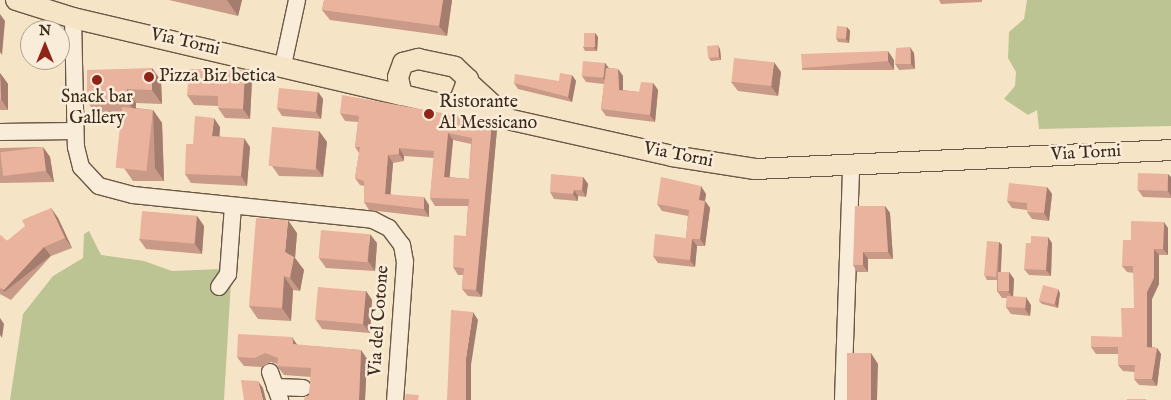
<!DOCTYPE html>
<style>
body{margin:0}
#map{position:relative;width:1171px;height:400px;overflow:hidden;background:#f6e4c6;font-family:"IM FELL English",serif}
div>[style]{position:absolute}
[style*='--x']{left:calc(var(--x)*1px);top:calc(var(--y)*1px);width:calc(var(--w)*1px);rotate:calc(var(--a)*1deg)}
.green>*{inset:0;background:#bdc494}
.roads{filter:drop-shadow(1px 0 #6a5846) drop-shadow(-1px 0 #6a5846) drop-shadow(0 1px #6a5846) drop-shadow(0 -1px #6a5846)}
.minor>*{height:16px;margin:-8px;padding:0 8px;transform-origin:8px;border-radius:8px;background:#f9edda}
.major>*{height:20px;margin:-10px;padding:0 10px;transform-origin:10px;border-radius:10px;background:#f6e4c6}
.wall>*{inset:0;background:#c99a87;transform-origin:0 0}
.shaded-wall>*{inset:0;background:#a47d6e;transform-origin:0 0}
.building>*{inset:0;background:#eab39d;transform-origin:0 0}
.dots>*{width:14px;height:14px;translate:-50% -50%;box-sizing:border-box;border:2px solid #f9edda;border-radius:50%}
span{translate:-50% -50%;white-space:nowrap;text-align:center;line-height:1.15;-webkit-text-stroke:5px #f9edda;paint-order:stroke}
.street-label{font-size:18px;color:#3c2a1b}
.poi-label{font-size:18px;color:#3c2a1b}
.left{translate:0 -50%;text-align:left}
.north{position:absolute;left:20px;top:20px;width:50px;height:50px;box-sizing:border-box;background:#f9edda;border:1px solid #ad9f8e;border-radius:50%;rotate:0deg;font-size:14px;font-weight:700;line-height:20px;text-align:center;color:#3c2a1b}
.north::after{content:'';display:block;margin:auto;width:18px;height:22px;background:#8f2418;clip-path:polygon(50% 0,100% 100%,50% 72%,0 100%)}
</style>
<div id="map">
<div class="green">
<div style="clip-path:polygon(1027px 0,1171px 0,1171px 126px,1039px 129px,1037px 110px,1028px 115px,1004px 99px,1015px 86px,1016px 72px,1008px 58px,1009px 32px,1024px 19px)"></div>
<div style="clip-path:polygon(89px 231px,101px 255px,144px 261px,172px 271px,222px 269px,231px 281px,224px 400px,10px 400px,23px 314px,53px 276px,83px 258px,84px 234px)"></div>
</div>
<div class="roads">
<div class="minor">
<div style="--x:73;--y:18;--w:129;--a:88.7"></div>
<div style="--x:76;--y:147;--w:21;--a:76"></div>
<div style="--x:81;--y:167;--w:26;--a:47"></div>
<div style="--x:99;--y:186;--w:35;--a:15"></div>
<div style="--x:133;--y:195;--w:241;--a:5.9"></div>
<div style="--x:373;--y:220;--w:18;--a:27"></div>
<div style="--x:389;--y:228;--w:21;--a:53"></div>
<div style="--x:402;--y:245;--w:17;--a:80"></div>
<div style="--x:405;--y:262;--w:138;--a:94.1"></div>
<div style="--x:283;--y:65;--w:66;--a:-77.8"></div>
<div style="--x:0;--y:132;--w:75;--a:-0.8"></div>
<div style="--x:219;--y:287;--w:16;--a:-55"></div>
<div style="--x:228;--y:274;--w:68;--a:-85.8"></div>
<div style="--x:270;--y:372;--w:30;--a:70"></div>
<div style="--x:275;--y:387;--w:28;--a:2"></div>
<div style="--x:843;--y:400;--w:233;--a:-88"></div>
</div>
<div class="major">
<div style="--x:16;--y:0;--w:60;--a:17.5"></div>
<div style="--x:73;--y:18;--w:338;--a:13.2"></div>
<div style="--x:418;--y:59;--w:38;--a:12"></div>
<div style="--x:455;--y:67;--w:18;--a:43"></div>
<div style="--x:468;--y:79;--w:22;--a:111"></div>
<div style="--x:460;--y:100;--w:13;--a:151"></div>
<div style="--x:449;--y:106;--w:48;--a:-166.8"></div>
<div style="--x:402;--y:95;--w:18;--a:-103"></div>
<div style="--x:398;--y:77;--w:15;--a:-70"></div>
<div style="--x:403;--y:63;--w:16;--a:-15"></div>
<div style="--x:468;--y:82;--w:52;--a:42.6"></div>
<div style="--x:449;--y:106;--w:229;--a:12.6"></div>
<div style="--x:672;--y:156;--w:84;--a:8.9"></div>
<div style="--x:755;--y:169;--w:416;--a:-2.6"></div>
</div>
</div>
<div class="wall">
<div style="clip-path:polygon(169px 0,242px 0,238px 16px)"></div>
<div style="clip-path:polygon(324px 0,452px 0,447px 36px,330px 20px,322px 10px)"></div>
<div style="clip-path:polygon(939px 0,982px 0,982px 2px,941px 4px)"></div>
<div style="clip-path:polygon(847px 27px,850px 31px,849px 43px,838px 42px,836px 38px)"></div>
<div style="clip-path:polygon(595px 33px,598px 37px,597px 51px,585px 51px,583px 47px)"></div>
<div style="clip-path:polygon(720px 49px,721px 60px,711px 61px,708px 57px)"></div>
<div style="clip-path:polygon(914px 53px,915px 69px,899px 70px,895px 64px)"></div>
<div style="left:894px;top:60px;width:10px;height:92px;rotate:90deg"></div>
<div style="clip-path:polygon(605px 63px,609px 68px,618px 69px,623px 76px,623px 90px,639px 92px,653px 83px,658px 90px,655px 122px,606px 116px,601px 109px,604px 84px,586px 82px,582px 76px)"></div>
<div style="clip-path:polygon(152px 68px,161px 81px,162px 104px,136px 103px,136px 108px,153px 110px,162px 123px,164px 181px,133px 181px,124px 168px,122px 114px,96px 114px,87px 101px)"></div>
<div style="clip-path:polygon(781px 72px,778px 96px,738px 91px,731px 82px)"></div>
<div style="clip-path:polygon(0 73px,8px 84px,8px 110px,0 110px)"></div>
<div style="clip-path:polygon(572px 75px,576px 81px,572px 102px,518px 89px,514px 83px,559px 81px)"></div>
<div style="clip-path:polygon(252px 80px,250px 119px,225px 118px,218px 108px,218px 106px,194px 105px,187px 95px)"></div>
<div style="clip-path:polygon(318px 92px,323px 99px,321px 119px,282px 116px,277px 108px)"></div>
<div style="clip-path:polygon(evenodd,340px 113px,497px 129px,482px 297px,468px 296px,462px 289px,463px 275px,458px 275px,453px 267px,466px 236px,468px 206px,435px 206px,430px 198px,434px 158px,404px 156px,404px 161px,393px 163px,390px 194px,429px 205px,429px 217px,369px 210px,364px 202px,364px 186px,360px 185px,355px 178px,359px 153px,355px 147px,358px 122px,345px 121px,340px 113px,453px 140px,471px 144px,469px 179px,449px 177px,453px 140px)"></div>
<div style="clip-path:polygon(220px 127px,219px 136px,250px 147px,247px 186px,191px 183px,185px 174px,193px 144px)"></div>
<div style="clip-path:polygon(319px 131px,327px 142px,323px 177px,279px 176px,272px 166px)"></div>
<div style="clip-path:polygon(43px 147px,50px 157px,54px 182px,0 183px,0 148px)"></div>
<div style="clip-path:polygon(583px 177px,588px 184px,586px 197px,578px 196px,578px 201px,554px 199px,550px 192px)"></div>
<div style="clip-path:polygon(1171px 177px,1171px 198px,1143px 197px,1138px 190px)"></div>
<div style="clip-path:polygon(1047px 187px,1052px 194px,1049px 221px,1032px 219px,1027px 212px,1027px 210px,1012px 208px,1007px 201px)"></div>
<div style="clip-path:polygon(706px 194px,705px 201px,710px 208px,705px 246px,697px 246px,695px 267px,658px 263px,653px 256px,686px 238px,688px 216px,662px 211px,657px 204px)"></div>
<div style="clip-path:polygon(885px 206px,890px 213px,893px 259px,868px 259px,868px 272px,857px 272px,853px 265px)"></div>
<div style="clip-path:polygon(51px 208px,58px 218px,72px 248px,51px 256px,11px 300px,0 294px,0 236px,7px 241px)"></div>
<div style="clip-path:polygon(197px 216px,204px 226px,202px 254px,146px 249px,139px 239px)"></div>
<div style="clip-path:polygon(1168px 228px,1168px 255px,1159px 255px,1159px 284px,1152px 299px,1152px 347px,1157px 348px,1161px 354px,1157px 386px,1139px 385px,1134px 379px,1135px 372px,1123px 371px,1118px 365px,1118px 354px,1096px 354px,1091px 347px,1122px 337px,1134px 308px,1134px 273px,1127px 272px,1122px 266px,1131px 240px)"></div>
<div style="clip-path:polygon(297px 233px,295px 258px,304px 270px,300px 291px,293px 290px,291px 321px,258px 319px,249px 306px)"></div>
<div style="clip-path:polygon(999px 242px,1002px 245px,1001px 272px,1009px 272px,1014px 279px,1013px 296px,1031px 305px,1030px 316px,1011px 314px,1006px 307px,1007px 298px,1002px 298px,997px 291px,997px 280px,987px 280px,985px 276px)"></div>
<div style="clip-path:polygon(377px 243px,375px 271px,326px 268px,319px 258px)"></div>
<div style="clip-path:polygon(1052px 243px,1051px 276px,1029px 275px,1024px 269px)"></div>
<div style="clip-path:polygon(366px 291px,372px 300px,370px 333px,322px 329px,316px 320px)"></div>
<div style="clip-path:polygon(1060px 293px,1058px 308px,1042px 304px,1039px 301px)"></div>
<div style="clip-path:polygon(297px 345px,361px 350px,367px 359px,365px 400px,304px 400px,309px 396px,311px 377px,284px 375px,277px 366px,277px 364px,271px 362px,262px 367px,244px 366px,237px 357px)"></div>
</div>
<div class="shaded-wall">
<div style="clip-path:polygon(227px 0,242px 0,238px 16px)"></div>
<div style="clip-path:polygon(443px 0,452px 0,447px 36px,439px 26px)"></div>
<div style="clip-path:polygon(0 14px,5px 21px,2px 55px,0 52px)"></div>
<div style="clip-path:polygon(847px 27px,850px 31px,849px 43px,846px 39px)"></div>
<div style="clip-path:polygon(595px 33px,598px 37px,597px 51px,594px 48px)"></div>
<div style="clip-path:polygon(718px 45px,720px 49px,721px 60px,719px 57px)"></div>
<div style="clip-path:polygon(910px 47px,914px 53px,915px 69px,911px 64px)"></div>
<div style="clip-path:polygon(888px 51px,894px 60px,894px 70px,888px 61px)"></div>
<div style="clip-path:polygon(774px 62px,781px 72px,778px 96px,771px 86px)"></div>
<div style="clip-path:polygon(605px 63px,609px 69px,608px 84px,603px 78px)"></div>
<div style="clip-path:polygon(152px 68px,161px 81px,162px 104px,152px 90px)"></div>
<div style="clip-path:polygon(618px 69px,623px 76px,623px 96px,619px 90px)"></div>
<div style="clip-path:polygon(245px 70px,252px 80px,250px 119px,243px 109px)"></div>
<div style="clip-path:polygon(0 73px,8px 84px,8px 110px,1px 99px)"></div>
<div style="clip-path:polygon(572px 75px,576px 81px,572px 102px,568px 97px)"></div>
<div style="clip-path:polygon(653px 83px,658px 90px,655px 122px,650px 115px)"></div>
<div style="clip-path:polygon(127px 89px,136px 103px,136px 113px,126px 100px)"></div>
<div style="clip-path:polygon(318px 92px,323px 99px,321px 119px,316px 112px)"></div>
<div style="clip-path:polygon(153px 110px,162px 123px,164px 181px,155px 168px)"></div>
<div style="clip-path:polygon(214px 118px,220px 127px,219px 145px,212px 136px)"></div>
<div style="clip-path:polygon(492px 122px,497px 129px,482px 297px,476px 290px)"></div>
<div style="clip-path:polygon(319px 131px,327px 142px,323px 177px,316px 167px)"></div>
<div style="clip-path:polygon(448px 133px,453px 140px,449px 184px,444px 177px)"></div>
<div style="clip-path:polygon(244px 138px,250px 147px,247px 186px,241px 176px)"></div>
<div style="clip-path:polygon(43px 147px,50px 157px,54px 182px,46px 171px)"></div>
<div style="clip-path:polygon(399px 148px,404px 156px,404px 161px,399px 154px)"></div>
<div style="clip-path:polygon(388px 155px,393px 163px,390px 201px,385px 194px)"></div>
<div style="clip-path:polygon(1168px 174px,1171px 177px,1171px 196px,1168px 191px)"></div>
<div style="clip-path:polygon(583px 177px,588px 184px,586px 197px,582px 190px)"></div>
<div style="clip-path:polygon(701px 186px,706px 194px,704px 207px,699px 200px)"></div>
<div style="clip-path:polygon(1047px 187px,1052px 194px,1049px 221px,1044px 213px)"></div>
<div style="clip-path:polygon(574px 190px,578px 196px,578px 201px,573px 194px)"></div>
<div style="clip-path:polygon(424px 197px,429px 205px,429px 217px,424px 209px)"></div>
<div style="clip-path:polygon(705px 201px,710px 208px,705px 246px,700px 239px)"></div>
<div style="clip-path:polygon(885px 206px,890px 213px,893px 259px,888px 252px)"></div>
<div style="clip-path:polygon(51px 208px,58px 218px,72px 248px,65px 238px)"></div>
<div style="clip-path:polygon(197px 216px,204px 226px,202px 254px,195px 244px)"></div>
<div style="clip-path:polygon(288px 220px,297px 233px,295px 258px,304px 270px,300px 291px,290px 278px,285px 252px)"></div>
<div style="clip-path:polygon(1164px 222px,1168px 228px,1168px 255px,1163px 249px)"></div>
<div style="clip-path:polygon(370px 234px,377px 243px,375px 271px,368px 261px)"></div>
<div style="clip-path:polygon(1048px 237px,1052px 243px,1051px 276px,1046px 270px)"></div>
<div style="clip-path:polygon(692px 239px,697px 246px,695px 267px,690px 260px)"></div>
<div style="clip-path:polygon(999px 242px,1002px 245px,1000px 281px,998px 277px)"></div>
<div style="left:44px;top:247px;width:11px;height:59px;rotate:52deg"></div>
<div style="clip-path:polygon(1154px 249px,1159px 255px,1159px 284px,1152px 299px,1152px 354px,1147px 347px,1147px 292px)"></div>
<div style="clip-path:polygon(863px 252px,868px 259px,868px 272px,863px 265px)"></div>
<div style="clip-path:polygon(1009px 272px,1014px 279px,1013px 298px,1008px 291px)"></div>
<div style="clip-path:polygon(284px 276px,293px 290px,291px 321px,282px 308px)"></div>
<div style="clip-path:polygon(1058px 289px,1060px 293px,1058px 308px,1055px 304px)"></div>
<div style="clip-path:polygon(366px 291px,372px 300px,370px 333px,363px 324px)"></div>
<div style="clip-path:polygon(1026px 297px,1031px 305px,1030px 316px,1025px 309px)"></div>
<div style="clip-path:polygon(473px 312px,478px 320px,471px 365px,471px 400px,466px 400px,466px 358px)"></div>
<div style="clip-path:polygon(0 318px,4px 324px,2px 338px,0 335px)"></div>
<div style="clip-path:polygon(292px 337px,298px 346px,293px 344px)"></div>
<div style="clip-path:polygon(1157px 348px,1161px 354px,1157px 386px,1152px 379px)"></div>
<div style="clip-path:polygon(361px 350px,367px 359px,365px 400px,359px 400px)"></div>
<div style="clip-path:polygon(871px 353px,878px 364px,877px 400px,870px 400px)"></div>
<div style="clip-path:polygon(258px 381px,263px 388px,266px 400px,263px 400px)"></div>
</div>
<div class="building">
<div style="clip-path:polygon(324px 0,443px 0,439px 26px,322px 10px)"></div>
<div style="left:837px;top:26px;width:10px;height:12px;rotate:6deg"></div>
<div style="left:584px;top:33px;width:11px;height:14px"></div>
<div style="left:718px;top:45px;width:12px;height:11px;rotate:85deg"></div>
<div style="clip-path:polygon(910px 47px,911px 64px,895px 64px,896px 48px)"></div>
<div style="clip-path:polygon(888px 51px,888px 61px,802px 68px,801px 54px)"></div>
<div style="left:734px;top:58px;width:40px;height:24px;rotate:6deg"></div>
<div style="left:583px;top:61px;width:22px;height:15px;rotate:5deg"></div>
<div style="clip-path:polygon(152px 68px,152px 90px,127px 89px,126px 100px,87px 101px,87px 70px)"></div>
<div style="clip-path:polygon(606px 68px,618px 69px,619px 90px,639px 92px,641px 82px,653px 83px,650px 115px,601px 109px)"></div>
<div style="clip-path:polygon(189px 69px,245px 70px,243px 109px,218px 108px,218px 96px,187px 95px)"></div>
<div style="clip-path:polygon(0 73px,1px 99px,0 99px)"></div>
<div style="clip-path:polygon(560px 73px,572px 75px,568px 97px,514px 83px,515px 74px,559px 81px)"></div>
<div style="left:279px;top:88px;width:39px;height:20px;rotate:6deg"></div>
<div style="clip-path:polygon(evenodd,342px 95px,492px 122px,476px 290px,462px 289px,464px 268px,453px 267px,454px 235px,466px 236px,469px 199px,430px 198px,434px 151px,399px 148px,399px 154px,388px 155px,385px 194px,424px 197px,424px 209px,364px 202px,364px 181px,355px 178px,360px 147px,355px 147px,359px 116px,340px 113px,342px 95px,448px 133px,472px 138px,469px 179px,444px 177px,448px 133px)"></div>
<div style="left:122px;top:107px;width:31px;height:61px;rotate:6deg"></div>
<div style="clip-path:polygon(195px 116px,214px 118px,212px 136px,244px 138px,241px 176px,185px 174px,186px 144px,193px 144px)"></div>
<div style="left:272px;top:127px;width:47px;height:39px;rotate:5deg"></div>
<div style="left:43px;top:147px;width:24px;height:43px;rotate:83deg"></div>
<div style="left:1138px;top:173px;width:30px;height:17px;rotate:2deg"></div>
<div style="clip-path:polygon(551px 174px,583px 177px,582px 190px,574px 190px,573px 194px,550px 192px)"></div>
<div style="clip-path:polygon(661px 177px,701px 186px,699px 200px,705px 201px,700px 239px,692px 239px,690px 260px,653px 256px,655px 234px,686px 238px,689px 210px,657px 204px)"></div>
<div style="clip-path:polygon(1009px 183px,1047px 187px,1044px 213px,1027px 212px,1027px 203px,1007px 201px)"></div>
<div style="clip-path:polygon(855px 206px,885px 206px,888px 252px,863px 252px,863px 265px,853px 265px)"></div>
<div style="clip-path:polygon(51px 208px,65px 238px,44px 247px,4px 290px,0 288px,0 236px,1px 235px,7px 241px,25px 226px,22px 220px)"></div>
<div style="left:142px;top:211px;width:55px;height:28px;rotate:5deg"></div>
<div style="clip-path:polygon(256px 218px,288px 220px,285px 252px,294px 257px,290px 278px,284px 276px,282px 308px,249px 306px)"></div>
<div style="clip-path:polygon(1131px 221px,1164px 222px,1163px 249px,1154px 249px,1154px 278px,1147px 292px,1147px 347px,1157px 348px,1152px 379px,1134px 379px,1135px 365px,1118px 365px,1118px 347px,1091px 347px,1091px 336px,1122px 337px,1121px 308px,1134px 308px,1133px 266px,1122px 266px,1123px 240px,1131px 240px)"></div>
<div style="left:321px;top:230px;width:49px;height:28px;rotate:5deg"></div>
<div style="clip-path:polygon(1031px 236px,1048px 237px,1046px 270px,1024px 269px,1026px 243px,1031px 243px)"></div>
<div style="left:987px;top:241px;width:12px;height:35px;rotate:5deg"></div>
<div style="left:998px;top:272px;width:11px;height:19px"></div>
<div style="left:1043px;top:285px;width:16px;height:16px;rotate:15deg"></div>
<div style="left:318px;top:287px;width:48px;height:33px;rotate:5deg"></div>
<div style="left:1007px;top:296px;width:19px;height:11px;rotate:3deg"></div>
<div style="clip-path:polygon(451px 310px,473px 312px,466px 358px,466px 400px,447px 400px)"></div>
<div style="clip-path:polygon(238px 334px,292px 337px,293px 344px,361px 350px,359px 400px,304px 400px,305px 396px,309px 396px,311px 368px,277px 366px,278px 358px,265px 353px,255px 358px,237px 357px)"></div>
<div style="left:847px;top:353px;width:24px;height:47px"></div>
<div style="clip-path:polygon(241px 380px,258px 381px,263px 400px,244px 400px)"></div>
<div style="clip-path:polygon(406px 394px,419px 395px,418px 400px,405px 400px)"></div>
<div style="left:1127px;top:399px;width:19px;height:1px"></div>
</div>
<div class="dots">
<div style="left:149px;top:77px;background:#8f2418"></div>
<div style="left:97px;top:80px;background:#8f2418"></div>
<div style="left:429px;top:114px;background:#8f2418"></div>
</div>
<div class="street-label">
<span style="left:185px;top:43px;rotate:13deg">Via Torni</span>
<span style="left:1086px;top:154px;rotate:-3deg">Via Torni</span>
<span style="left:678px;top:156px;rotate:11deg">Via Torni</span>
<span style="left:380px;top:321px;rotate:-86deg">Via del Cotone</span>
</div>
<div class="poi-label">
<span class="left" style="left:159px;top:77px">Pizza Biz betica</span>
<span style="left:97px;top:109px">Snack bar<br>Gallery</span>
<span class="left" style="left:439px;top:114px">Ristorante<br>Al Messicano</span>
</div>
<div class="north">N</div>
</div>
